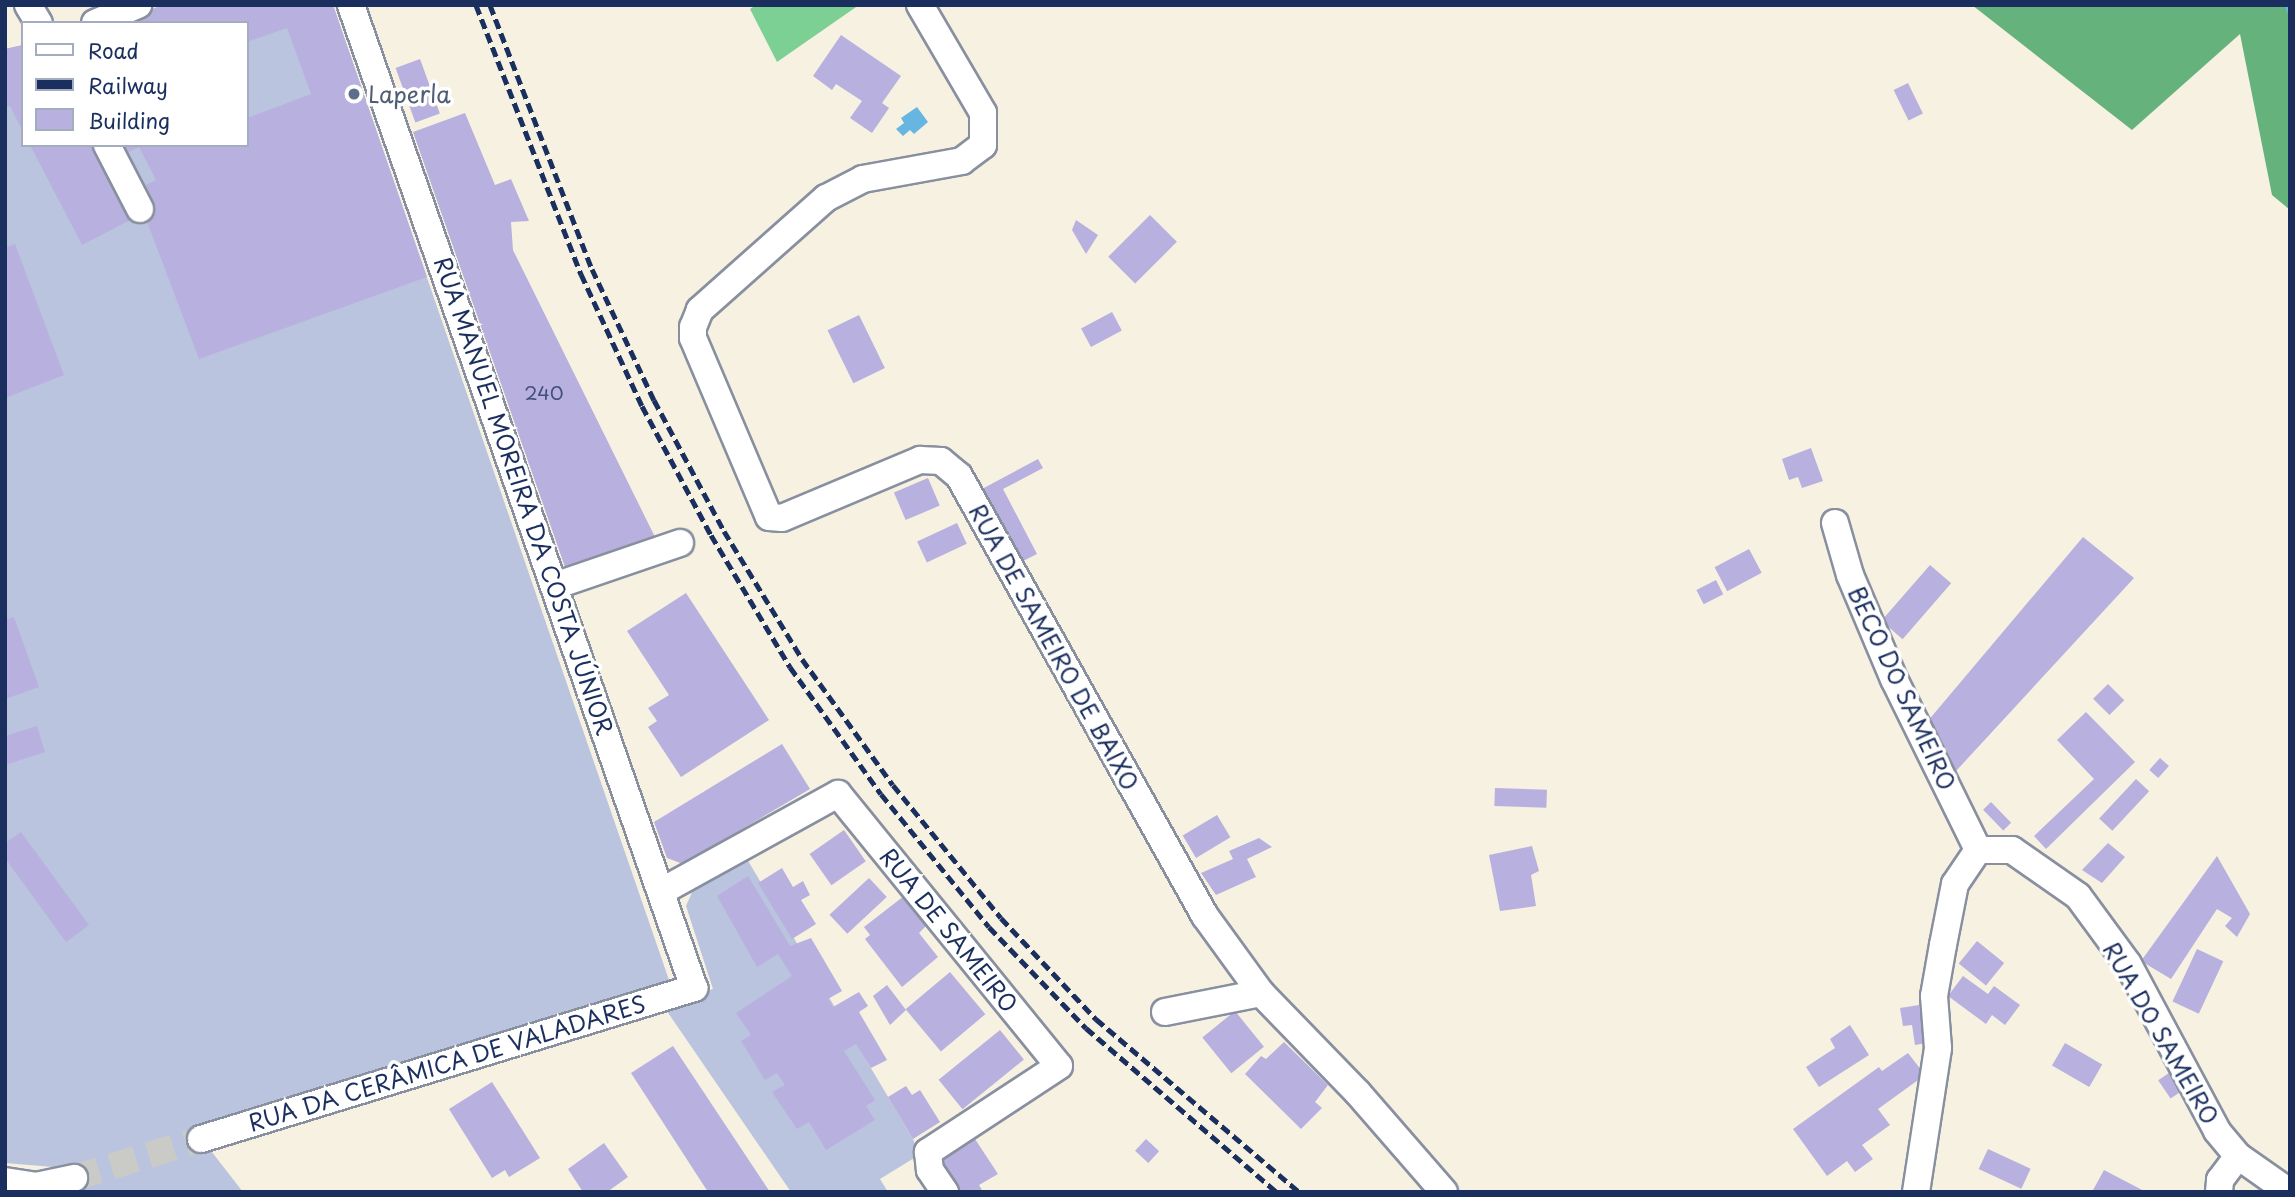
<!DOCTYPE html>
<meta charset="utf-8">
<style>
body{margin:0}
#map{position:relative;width:2295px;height:1197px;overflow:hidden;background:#f6f1e1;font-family:"Playpen Sans",sans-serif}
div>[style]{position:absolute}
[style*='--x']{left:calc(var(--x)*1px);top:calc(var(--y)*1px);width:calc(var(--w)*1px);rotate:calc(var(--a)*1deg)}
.industrial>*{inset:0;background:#bac4de}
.green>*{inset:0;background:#7dd093}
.forest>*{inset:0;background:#66b27d}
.water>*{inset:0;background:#67b6e2}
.stream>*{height:7px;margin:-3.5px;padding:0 3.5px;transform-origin:3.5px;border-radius:3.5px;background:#67b6e2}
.building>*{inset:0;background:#b8b0de;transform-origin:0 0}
.minor-tunnel>*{height:26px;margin-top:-13px;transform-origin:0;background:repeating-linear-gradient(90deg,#cacac7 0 26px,transparent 0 39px)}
.roads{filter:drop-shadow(2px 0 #8890a0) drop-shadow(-2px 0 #8890a0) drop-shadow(0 2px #8890a0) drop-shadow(0 -2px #8890a0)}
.minor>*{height:26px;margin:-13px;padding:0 13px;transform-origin:13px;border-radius:13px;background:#fff}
.rail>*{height:5px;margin-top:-2.5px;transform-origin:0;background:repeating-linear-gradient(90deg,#1b2f5e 0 10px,transparent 0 15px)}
.dots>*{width:19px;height:19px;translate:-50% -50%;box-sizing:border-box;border:4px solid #fff;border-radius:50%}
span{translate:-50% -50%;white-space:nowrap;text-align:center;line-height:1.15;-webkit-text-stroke:7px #fff;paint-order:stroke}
.number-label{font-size:19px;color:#424f7e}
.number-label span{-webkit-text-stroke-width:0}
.service-label{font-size:23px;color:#4e5e75}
.left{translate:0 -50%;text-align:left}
.street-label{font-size:23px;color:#1b2f5e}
.frame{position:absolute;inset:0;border:7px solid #1b2f5e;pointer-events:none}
.legend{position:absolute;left:21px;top:21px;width:228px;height:126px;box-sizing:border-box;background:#fff;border:2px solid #a4acbf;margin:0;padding:9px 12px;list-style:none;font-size:21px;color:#1b2f5e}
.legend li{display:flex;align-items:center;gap:14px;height:35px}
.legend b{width:35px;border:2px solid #a4acbf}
</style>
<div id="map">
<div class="industrial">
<div style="clip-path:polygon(162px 5px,333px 5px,669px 980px,194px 1129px,243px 1192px,85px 1192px,65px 1168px,5px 1163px,5px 49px,23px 45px,23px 145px,247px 145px,247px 23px)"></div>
<div style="clip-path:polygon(747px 859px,913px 1139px,919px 1155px,880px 1179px,888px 1192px,791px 1192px,662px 1004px,713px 989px,686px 906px,693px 890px)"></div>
</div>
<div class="green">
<div style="clip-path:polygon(756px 5px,859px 5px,777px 62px,750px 9px)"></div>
</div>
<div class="forest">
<div style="clip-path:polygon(1972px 5px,2290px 5px,2290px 210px,2272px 195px,2240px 34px,2132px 130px)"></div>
</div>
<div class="water">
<div style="clip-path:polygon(917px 107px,928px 122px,914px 134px,910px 130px,903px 136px,896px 129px,904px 123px,901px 118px)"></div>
</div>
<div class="stream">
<div style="--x:2288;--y:5;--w:6;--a:72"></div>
</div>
<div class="building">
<div style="clip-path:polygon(162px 5px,333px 5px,427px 277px,199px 359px,143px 211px,140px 188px,156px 180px,139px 147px,123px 155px,119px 145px,247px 145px,247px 118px,311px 94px,287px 28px,247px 42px,247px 23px,117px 23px)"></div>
<div style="clip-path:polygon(841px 35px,901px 76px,882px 103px,889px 108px,872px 133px,850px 118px,862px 101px,836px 84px,832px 90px,813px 76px)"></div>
<div style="clip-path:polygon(23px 45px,23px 132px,10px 106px,5px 107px,5px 49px)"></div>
<div style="left:420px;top:59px;width:58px;height:26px;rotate:70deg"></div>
<div style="left:1908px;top:83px;width:34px;height:16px;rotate:64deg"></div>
<div style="clip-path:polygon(465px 113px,495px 185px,511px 179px,529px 221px,511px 222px,513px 250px,655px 537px,565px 567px,413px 132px)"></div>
<div style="clip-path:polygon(30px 145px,97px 145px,136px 217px,82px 245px)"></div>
<div style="left:1150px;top:215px;width:38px;height:59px;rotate:45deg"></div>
<div style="clip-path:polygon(1076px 220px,1098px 235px,1086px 254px,1072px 230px)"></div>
<div style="clip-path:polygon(15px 244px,64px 375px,5px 398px,5px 248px)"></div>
<div style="left:1112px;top:312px;width:21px;height:35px;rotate:62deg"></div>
<div style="left:859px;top:315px;width:59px;height:35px;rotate:64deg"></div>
<div style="clip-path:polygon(1811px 448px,1823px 481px,1802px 488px,1798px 477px,1789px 480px,1782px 459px)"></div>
<div style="clip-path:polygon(1038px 459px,1043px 468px,1003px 489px,1037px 554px,1021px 562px,982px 489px)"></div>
<div style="left:928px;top:478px;width:30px;height:37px;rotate:67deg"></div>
<div style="left:957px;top:523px;width:23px;height:44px;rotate:65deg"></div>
<div style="clip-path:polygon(2083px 537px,2134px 578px,1956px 771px,1927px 722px)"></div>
<div style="left:1749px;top:549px;width:27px;height:39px;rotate:62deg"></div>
<div style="left:1930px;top:565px;width:28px;height:74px;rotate:41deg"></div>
<div style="left:1716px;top:580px;width:16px;height:22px;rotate:63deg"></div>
<div style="clip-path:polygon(686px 593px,769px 720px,681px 777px,648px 727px,657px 721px,648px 708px,669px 695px,627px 631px)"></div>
<div style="clip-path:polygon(14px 617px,39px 687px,5px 699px,5px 620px)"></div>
<div style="left:2108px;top:684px;width:23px;height:21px;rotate:45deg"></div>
<div style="clip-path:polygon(2086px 712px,2135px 762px,2046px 849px,2034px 836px,2094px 779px,2057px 740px)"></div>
<div style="clip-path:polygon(37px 726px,45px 752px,5px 765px,5px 736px)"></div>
<div style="clip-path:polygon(782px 744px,810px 789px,683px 864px,667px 858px,654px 822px)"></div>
<div style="left:2160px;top:758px;width:12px;height:16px;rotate:42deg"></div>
<div style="left:2136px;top:779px;width:18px;height:54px;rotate:43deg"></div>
<div style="left:1495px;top:788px;width:52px;height:18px;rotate:2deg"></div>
<div style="left:1991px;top:802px;width:29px;height:11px;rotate:46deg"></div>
<div style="left:1217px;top:815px;width:26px;height:40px;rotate:59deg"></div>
<div style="left:844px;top:830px;width:38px;height:42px;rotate:55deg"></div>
<div style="clip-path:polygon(21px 832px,89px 925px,66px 942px,5px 858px,5px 843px)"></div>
<div style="clip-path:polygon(1259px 838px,1272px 847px,1247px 859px,1256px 877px,1216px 895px,1201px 873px,1233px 859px,1229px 851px)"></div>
<div style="clip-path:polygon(2108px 843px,2125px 857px,2102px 883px,2082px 870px)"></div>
<div style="clip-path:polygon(1532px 846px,1539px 871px,1531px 875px,1536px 906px,1500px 911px,1489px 855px)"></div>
<div style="clip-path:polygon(2217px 856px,2250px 914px,2237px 937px,2225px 926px,2232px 918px,2217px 909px,2171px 979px,2141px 961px)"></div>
<div style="clip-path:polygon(782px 868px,793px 887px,803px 881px,810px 895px,801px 900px,816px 924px,792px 939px,758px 883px)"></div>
<div style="clip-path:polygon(748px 876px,790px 946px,811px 938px,842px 991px,828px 999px,833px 1007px,859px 992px,868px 1006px,859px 1012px,887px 1060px,871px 1068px,856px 1044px,844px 1051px,875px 1100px,866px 1106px,875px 1120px,826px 1150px,809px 1122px,797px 1129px,772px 1092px,785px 1085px,777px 1073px,765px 1080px,741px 1041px,751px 1035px,736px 1013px,792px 976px,778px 954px,757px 967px,717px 896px)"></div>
<div style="left:869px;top:878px;width:26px;height:54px;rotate:47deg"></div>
<div style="clip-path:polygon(904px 896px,926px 926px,919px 933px,938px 957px,902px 987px,865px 939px,870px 935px,864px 927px)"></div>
<div style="left:1977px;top:941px;width:35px;height:29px;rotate:39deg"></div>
<div style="left:2197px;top:949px;width:29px;height:58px;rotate:25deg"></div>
<div style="left:950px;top:972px;width:55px;height:58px;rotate:50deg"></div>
<div style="clip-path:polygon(1963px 976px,1988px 994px,1994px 986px,2020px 1005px,2005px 1025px,1992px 1015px,1986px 1024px,1948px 996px)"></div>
<div style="clip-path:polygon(887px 985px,906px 1010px,890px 1025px,873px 996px)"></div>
<div style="clip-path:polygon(1919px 1005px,1926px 1043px,1915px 1045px,1912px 1025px,1903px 1026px,1900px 1008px)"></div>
<div style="left:1235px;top:1011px;width:46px;height:42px;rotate:51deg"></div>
<div style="clip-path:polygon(1850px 1025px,1869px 1055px,1819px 1087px,1806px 1067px,1835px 1048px,1830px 1039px)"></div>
<div style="left:1000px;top:1030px;width:38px;height:79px;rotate:51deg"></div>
<div style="clip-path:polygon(1284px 1042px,1328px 1085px,1315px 1102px,1322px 1108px,1301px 1129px,1245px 1074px,1261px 1056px,1266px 1059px)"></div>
<div style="left:2065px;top:1043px;width:43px;height:26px;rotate:30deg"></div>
<div style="clip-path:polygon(673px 1046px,770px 1192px,708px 1192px,631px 1073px)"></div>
<div style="clip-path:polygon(1908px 1053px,1925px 1075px,1878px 1109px,1890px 1125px,1862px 1145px,1873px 1159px,1855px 1172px,1847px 1161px,1827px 1176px,1793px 1129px,1879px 1067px,1882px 1071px)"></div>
<div style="left:2169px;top:1073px;width:22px;height:13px;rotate:56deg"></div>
<div style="clip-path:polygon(492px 1082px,540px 1158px,509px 1177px,505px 1170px,492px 1178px,449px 1109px)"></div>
<div style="clip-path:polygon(906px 1086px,912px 1095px,920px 1090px,940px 1122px,913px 1139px,888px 1097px)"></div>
<div style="clip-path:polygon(975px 1139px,998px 1174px,979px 1185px,983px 1192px,955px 1192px,936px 1164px)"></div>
<div style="left:1146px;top:1139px;width:18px;height:16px;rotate:43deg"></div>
<div style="clip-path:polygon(604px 1143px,628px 1177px,607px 1192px,583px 1192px,568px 1169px)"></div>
<div style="left:1988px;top:1149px;width:47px;height:22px;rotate:25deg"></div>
<div style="clip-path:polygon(2104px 1170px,2146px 1192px,2092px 1192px)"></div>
</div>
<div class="minor-tunnel">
<div style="--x:74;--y:1178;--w:133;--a:-17.1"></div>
</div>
<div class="roads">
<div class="minor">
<div style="--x:28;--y:5;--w:21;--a:59"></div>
<div style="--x:920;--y:5;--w:125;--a:59.7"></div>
<div style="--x:983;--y:113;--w:32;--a:90"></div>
<div style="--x:983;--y:145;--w:26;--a:143"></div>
<div style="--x:962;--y:161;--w:101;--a:169.7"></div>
<div style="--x:863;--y:179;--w:42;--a:152.8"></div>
<div style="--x:826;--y:198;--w:169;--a:138.4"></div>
<div style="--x:700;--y:310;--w:18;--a:112"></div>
<div style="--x:693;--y:327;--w:11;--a:90"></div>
<div style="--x:693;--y:338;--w:194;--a:67"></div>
<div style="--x:769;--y:517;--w:13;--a:4"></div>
<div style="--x:782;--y:518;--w:150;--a:-22.8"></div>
<div style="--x:920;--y:460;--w:21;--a:3"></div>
<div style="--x:941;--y:461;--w:23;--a:40"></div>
<div style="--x:959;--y:476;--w:504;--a:60.79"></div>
<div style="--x:1205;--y:916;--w:95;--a:54"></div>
<div style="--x:1261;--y:993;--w:139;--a:45.9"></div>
<div style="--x:1358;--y:1093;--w:131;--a:49"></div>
<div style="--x:95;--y:23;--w:47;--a:-22.7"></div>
<div style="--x:107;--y:145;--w:72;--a:62.7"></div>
<div style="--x:1835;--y:523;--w:54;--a:73.9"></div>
<div style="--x:1850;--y:575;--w:113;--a:67.1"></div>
<div style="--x:1894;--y:679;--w:191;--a:63.8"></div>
<div style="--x:557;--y:585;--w:130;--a:-18.9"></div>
<div style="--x:1978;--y:850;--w:34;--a:0"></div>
<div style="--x:2012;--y:850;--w:80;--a:34.9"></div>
<div style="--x:2078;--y:896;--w:84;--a:53.7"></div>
<div style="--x:2128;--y:964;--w:189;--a:61.9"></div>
<div style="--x:2217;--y:1131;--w:33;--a:50"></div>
<div style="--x:2238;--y:1156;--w:62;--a:35.2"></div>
<div style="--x:662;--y:891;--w:201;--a:-28.9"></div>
<div style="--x:838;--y:794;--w:350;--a:50.9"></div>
<div style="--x:1059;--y:1066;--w:157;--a:146.7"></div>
<div style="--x:928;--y:1152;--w:18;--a:84"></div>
<div style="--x:930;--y:1170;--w:27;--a:56"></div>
<div style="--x:1165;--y:1012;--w:98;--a:-11.2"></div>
<div style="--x:201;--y:1139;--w:516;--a:-17.03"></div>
<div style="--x:694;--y:988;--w:1041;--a:-109.24"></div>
<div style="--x:5;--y:1181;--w:31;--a:9"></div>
<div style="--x:36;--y:1186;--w:39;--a:-12"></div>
<div style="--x:1916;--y:1192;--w:146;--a:-81.3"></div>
<div style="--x:1938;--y:1048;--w:52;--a:-94.4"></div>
<div style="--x:1934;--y:996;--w:52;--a:-80"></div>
<div style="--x:1943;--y:945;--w:62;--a:-78.9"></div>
<div style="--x:1955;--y:884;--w:41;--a:-55.9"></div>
<div style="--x:2219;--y:1192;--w:12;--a:-85"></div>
<div style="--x:2220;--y:1180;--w:30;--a:-53"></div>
</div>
</div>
<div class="rail">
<div style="--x:476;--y:5;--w:289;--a:68.7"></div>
<div style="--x:581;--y:274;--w:145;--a:65.2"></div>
<div style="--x:642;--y:406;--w:146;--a:61.9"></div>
<div style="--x:711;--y:535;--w:154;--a:59.1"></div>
<div style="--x:790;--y:667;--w:156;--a:54.4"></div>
<div style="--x:881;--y:794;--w:171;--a:50.9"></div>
<div style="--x:989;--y:927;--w:140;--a:46.2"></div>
<div style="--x:1086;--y:1028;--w:252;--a:40.7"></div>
<div style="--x:490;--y:5;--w:283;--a:68.9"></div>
<div style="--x:592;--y:269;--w:145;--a:64.7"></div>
<div style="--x:654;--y:400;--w:149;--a:61.9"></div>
<div style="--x:724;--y:531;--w:150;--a:58.6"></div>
<div style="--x:802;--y:659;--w:155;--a:54.2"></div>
<div style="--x:893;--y:785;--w:171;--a:50.9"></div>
<div style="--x:1001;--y:918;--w:139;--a:46.8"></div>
<div style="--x:1096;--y:1019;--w:267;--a:40.4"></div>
</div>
<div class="dots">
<div style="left:354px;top:94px;background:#5c6f8a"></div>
</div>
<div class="number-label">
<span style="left:544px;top:393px">240</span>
</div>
<div class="service-label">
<span class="left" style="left:368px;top:94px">Laperla</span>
</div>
<div class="street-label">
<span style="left:524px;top:496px;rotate:71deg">RUA MANUEL MOREIRA DA COSTA JÚNIOR</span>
<span style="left:1054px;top:647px;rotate:61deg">RUA DE SAMEIRO DE BAIXO</span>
<span style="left:1902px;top:688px;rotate:65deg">BECO DO SAMEIRO</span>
<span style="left:949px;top:930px;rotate:51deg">RUA DE SAMEIRO</span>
<span style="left:2161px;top:1033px;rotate:60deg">RUA DO SAMEIRO</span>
<span style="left:447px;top:1063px;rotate:-17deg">RUA DA CERÂMICA DE VALADARES</span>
</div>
<div class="frame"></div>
<ul class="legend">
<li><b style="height:9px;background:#fff"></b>Road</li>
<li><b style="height:9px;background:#1b2f5e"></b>Railway</li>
<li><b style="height:19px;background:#b8b0de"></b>Building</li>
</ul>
</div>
